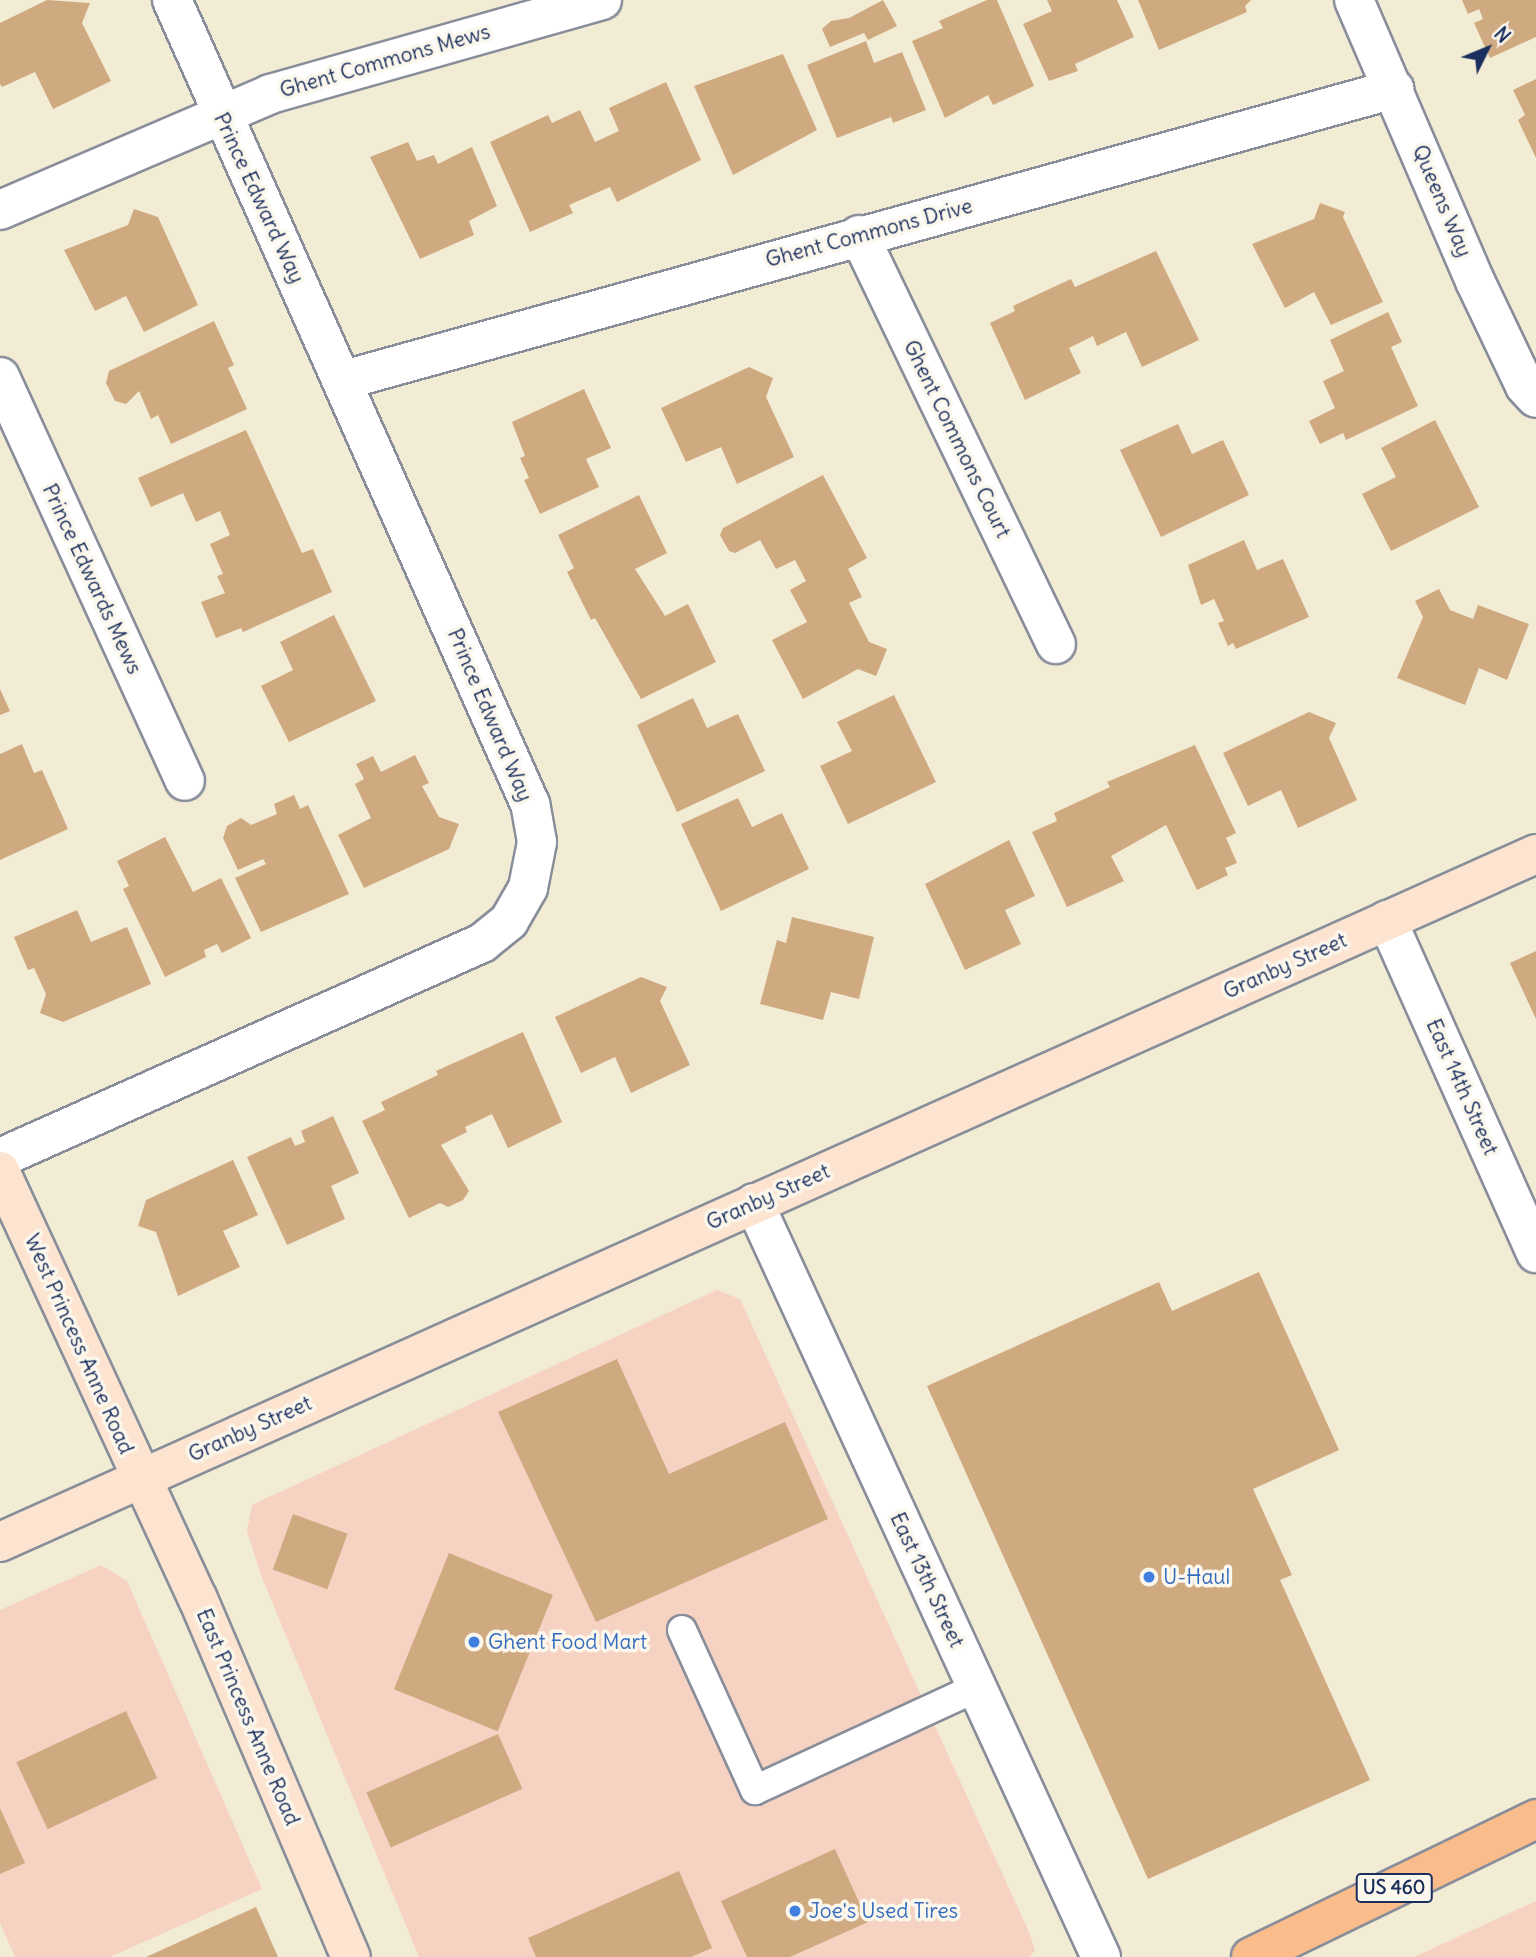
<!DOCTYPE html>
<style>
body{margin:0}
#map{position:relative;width:1536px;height:1957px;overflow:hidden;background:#f3ecd5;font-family:Delius,sans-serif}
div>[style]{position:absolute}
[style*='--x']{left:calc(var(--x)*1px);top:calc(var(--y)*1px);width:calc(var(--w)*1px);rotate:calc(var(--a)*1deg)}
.built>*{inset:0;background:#f5d2c2}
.building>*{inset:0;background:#cfaa81;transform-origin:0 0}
.roads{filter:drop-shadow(2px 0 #878e9a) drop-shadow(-2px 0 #878e9a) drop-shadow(0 2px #878e9a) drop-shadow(0 -2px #878e9a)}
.lane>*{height:28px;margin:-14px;padding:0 14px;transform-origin:14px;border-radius:14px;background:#fff}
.street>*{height:38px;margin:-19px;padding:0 19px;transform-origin:19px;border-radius:19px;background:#fff}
.secondary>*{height:38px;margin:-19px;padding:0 19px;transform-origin:19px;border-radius:19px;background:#fde4d0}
.primary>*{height:38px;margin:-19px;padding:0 19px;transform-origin:19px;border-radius:19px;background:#f9bc8a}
.dots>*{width:19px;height:19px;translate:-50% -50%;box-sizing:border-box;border:4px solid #fbf7ec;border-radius:50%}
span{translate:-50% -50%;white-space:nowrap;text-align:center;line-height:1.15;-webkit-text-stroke:7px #fbf7ec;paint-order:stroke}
.shield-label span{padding:2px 5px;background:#fbf7ec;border:2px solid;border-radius:5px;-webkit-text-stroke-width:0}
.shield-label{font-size:19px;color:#1b2f5e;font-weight:700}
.street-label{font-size:21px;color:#1b2f5e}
.shop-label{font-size:21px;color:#366cbe}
.left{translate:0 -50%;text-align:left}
.north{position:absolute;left:1452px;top:14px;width:70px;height:70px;-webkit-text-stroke:5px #fbf7ec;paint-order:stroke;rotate:47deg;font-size:19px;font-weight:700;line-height:28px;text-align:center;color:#1b2f5e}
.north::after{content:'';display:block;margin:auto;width:24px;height:32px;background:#1b2f5e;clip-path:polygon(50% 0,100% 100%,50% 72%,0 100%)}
</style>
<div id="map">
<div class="built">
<div style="clip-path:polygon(717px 1290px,740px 1299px,1029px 1932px,1035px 1950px,1030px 1957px,419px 1957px,261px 1575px,247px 1531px,252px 1505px)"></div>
<div style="clip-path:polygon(101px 1565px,127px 1581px,262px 1889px,110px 1957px,15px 1957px,0 1923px,0 1610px)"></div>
<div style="clip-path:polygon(1536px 1901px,1536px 1957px,1414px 1957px)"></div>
</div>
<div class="building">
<div style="clip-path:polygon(47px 0,90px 3px,82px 23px,111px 81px,53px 109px,35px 72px,2px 87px,0 84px,0 23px)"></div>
<div style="clip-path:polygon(883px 0,897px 26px,868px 40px,864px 33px,830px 47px,822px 29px,831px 21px,849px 18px)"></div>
<div style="clip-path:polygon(987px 0,997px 0,1034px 86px,993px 105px,988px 95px,945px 118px,912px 41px,943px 28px,939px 21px)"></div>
<div style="clip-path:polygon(1047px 0,1117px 0,1134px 37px,1075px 64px,1078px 71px,1049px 81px,1023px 24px,1052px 11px)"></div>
<div style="clip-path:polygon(1138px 0,1251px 0,1245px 6px,1247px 12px,1159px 50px)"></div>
<div style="clip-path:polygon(1462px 0,1536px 0,1536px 37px,1490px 58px,1474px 23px,1483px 19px,1479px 9px,1468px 14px)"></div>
<div style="clip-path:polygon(866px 41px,874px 63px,902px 52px,926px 110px,893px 123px,891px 117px,837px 138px,807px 65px)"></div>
<div style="clip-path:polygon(783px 54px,817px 130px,733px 175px,694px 86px)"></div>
<div style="clip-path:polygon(1536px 79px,1536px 158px,1518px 120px,1525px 115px,1513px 90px)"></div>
<div style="clip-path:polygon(666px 82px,701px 160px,617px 202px,610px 187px,569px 205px,573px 213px,530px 232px,490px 142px,548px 115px,552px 123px,580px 110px,595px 142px,619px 131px,609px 108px)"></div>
<div style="clip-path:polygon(408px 142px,417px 161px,434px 155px,438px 164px,472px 147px,497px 206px,469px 221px,474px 235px,420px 259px,370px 157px)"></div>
<div style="clip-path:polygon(1320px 203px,1345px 212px,1343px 217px,1383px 302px,1331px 325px,1314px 292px,1285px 308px,1252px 244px,1314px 219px)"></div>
<div style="clip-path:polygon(134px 209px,158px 217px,198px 305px,144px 332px,126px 296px,95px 311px,64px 250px,128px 225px)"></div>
<div style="clip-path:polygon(1156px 251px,1199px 340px,1142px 367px,1126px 332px,1097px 346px,1093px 336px,1069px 348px,1081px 373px,1025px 400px,990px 323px,1015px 311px,1013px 306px,1071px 279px,1075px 287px)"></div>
<div style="clip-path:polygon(1388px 312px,1402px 342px,1391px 347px,1418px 406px,1346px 440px,1343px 433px,1320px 444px,1309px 421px,1335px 408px,1323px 381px,1344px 371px,1330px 340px)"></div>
<div style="clip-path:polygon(214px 321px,234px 365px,228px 368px,247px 409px,171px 444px,158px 415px,151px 419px,139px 391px,126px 404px,115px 401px,106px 383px,109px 371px)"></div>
<div style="clip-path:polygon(749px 367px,773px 378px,766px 397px,794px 457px,737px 484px,721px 447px,686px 462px,661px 408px)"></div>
<div style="clip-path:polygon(584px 389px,611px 448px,586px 459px,599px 487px,540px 514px,524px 480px,529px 478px,520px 458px,525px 456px,512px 422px)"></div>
<div style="clip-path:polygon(1435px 420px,1479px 507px,1391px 551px,1362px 494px,1396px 477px,1381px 448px)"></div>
<div style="clip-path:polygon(1178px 424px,1192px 454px,1223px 440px,1249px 495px,1161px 537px,1120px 450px)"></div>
<div style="clip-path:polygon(246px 430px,302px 553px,313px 549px,332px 592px,243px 632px,241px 628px,216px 638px,201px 602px,225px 593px,217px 576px,223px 574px,210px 544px,230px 535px,220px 511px,196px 522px,183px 493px,151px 507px,138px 478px)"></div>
<div style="clip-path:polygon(823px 475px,867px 558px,848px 569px,862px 597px,849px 603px,869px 642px,887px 649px,876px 676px,858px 669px,803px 699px,772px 640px,807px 622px,790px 590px,806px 581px,795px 560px,776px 569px,760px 540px,735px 553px,729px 551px,720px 535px,723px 528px)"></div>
<div style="clip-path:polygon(639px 495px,667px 553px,635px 569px,665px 616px,688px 604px,716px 662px,641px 699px,595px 618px,591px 620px,567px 572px,574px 568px,558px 535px)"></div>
<div style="clip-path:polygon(1244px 540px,1257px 570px,1283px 559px,1309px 617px,1236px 649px,1233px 643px,1228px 646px,1218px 623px,1224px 621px,1214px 599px,1201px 605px,1188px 565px)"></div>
<div style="clip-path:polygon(1439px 589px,1450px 610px,1473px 619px,1478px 605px,1529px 624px,1507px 680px,1479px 668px,1465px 705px,1397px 678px,1423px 617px,1415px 601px)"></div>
<div style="clip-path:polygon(334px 615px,376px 701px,289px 742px,261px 686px,293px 670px,280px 642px)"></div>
<div style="clip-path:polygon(0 689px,10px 711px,0 715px)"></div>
<div style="clip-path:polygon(894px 695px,936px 782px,848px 824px,820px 766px,852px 751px,837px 722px)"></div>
<div style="clip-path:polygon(693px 698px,707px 728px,738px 714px,765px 771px,677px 812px,637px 725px)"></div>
<div style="clip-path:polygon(1309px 712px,1336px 723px,1329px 738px,1357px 800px,1298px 828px,1281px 790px,1248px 806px,1223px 753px)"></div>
<div style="clip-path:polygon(22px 744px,34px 773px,42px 770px,68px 829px,0 860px,0 754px)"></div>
<div style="clip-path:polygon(1195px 745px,1236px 833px,1226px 838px,1237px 863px,1225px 868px,1228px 875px,1197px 890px,1166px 825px,1111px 856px,1124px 881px,1067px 907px,1032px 832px,1057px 821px,1054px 813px,1110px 787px,1107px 782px)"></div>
<div style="clip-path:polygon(415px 755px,429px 783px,422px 786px,439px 817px,459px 824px,449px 849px,364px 888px,338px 835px,371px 818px,355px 784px,364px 779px,356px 764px,373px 756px,381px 772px)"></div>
<div style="clip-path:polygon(294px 795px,300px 809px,308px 805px,349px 894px,261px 932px,235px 878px,266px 864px,263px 859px,238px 870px,223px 838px,227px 826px,241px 818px,251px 825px,277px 814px,274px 804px)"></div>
<div style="clip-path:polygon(738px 798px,752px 827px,782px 813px,809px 869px,721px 911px,681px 824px)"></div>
<div style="clip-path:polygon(165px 837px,193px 892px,221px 878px,251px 938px,222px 953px,217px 944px,204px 950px,206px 957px,165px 977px,123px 889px,129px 886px,117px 861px)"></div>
<div style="clip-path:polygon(1009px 840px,1035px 896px,1005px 910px,1021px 944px,965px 970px,925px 884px)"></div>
<div style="clip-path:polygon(77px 910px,91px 942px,127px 927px,151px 984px,63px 1022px,40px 1013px,46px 994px,34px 968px,28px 970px,14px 937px)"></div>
<div style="clip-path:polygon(792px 917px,874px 937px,859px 999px,831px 992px,823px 1020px,760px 1004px,777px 940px,786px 943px)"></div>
<div style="clip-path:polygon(1536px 951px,1536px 1019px,1510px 963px)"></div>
<div style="clip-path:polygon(641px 977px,667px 987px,660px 1001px,690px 1065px,631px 1093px,615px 1057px,581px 1073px,555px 1017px)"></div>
<div style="clip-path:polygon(523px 1032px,562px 1122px,508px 1148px,492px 1114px,465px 1127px,467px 1132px,441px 1145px,469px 1191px,463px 1200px,448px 1207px,440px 1203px,409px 1218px,362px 1121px,385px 1110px,381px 1102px,438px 1075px,436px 1071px)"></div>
<div style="clip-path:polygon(333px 1116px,359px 1173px,331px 1186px,345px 1219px,287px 1245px,247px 1157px,291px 1137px,295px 1146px,305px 1142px,301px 1131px)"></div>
<div style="clip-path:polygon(233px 1160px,258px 1215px,223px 1231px,240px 1267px,178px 1296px,156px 1232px,138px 1226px,146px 1200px)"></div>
<div style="clip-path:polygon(1259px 1272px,1339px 1450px,1253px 1489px,1292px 1575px,1280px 1580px,1370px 1780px,1148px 1879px,927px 1386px,1159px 1282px,1172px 1311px)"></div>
<div style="clip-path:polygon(617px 1359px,669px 1474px,785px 1422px,828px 1519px,596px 1622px,498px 1412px)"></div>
<div style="left:293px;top:1514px;width:58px;height:59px;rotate:20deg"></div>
<div style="left:449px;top:1553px;width:112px;height:147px;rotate:22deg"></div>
<div style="left:126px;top:1711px;width:74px;height:121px;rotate:65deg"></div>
<div style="left:498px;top:1734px;width:60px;height:144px;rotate:66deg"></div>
<div style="clip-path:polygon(0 1808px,25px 1863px,0 1874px)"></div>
<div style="clip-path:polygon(835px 1849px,868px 1922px,790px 1957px,747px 1957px,721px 1901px)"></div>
<div style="clip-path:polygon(679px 1871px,712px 1948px,691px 1957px,536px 1957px,528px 1938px)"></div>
<div style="clip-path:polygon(256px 1907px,278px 1957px,146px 1957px)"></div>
</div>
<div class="roads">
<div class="lane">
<div style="--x:682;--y:1630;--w:176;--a:65.5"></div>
<div style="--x:755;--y:1790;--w:243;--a:-24.8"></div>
</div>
<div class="street">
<div style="--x:1354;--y:0;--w:306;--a:66.7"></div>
<div style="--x:1475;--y:281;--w:116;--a:64.5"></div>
<div style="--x:1525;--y:386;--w:16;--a:47"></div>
<div style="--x:0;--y:210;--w:294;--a:-23.2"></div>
<div style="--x:270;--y:94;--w:345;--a:-15.8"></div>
<div style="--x:859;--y:235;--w:454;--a:64.3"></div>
<div style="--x:0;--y:377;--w:444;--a:65.4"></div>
<div style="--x:344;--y:380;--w:1090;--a:-15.49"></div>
<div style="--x:1387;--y:920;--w:365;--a:65.9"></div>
<div style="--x:0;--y:1158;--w:528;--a:-24.04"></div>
<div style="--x:482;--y:943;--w:35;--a:-39"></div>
<div style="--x:509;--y:921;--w:38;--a:-60"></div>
<div style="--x:528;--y:888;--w:47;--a:-78.9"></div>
<div style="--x:537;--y:842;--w:39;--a:-100"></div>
<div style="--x:530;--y:804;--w:880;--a:-114"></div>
<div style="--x:754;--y:1203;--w:830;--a:65.29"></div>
</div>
<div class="secondary">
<div style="--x:0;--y:1171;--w:472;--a:65.2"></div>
<div style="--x:198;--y:1599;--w:389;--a:66.9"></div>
<div style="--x:0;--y:1542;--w:1683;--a:-24.13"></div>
</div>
<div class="primary">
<div style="--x:1251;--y:1957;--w:317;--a:-25.8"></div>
</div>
</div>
<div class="dots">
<div style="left:1149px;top:1577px;background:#3f7fe0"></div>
<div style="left:474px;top:1642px;background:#3f7fe0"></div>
<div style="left:795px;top:1911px;background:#3f7fe0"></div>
</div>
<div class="shield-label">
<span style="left:1394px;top:1888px">US 460</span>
</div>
<div class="street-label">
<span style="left:385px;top:61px;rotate:-16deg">Ghent Commons Mews</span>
<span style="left:259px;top:198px;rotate:65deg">Prince Edward Way</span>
<span style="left:1442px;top:201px;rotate:67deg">Queens Way</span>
<span style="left:869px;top:233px;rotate:-15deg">Ghent Commons Drive</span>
<span style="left:957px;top:439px;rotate:64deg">Ghent Commons Court</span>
<span style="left:92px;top:579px;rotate:65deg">Prince Edwards Mews</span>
<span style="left:490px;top:715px;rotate:67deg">Prince Edward Way</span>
<span style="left:1285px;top:966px;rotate:-24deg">Granby Street</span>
<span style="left:1462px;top:1087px;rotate:66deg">East 14th Street</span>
<span style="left:768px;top:1197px;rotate:-24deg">Granby Street</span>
<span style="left:79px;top:1344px;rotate:66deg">West Princess Anne Road</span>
<span style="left:250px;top:1429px;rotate:-24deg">Granby Street</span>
<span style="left:927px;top:1580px;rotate:65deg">East 13th Street</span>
<span style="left:248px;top:1717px;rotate:67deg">East Princess Anne Road</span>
</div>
<div class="shop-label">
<span class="left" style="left:1163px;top:1577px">U-Haul</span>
<span class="left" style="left:488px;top:1642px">Ghent Food Mart</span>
<span class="left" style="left:809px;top:1911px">Joe's Used Tires</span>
</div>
<div class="north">N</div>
</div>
